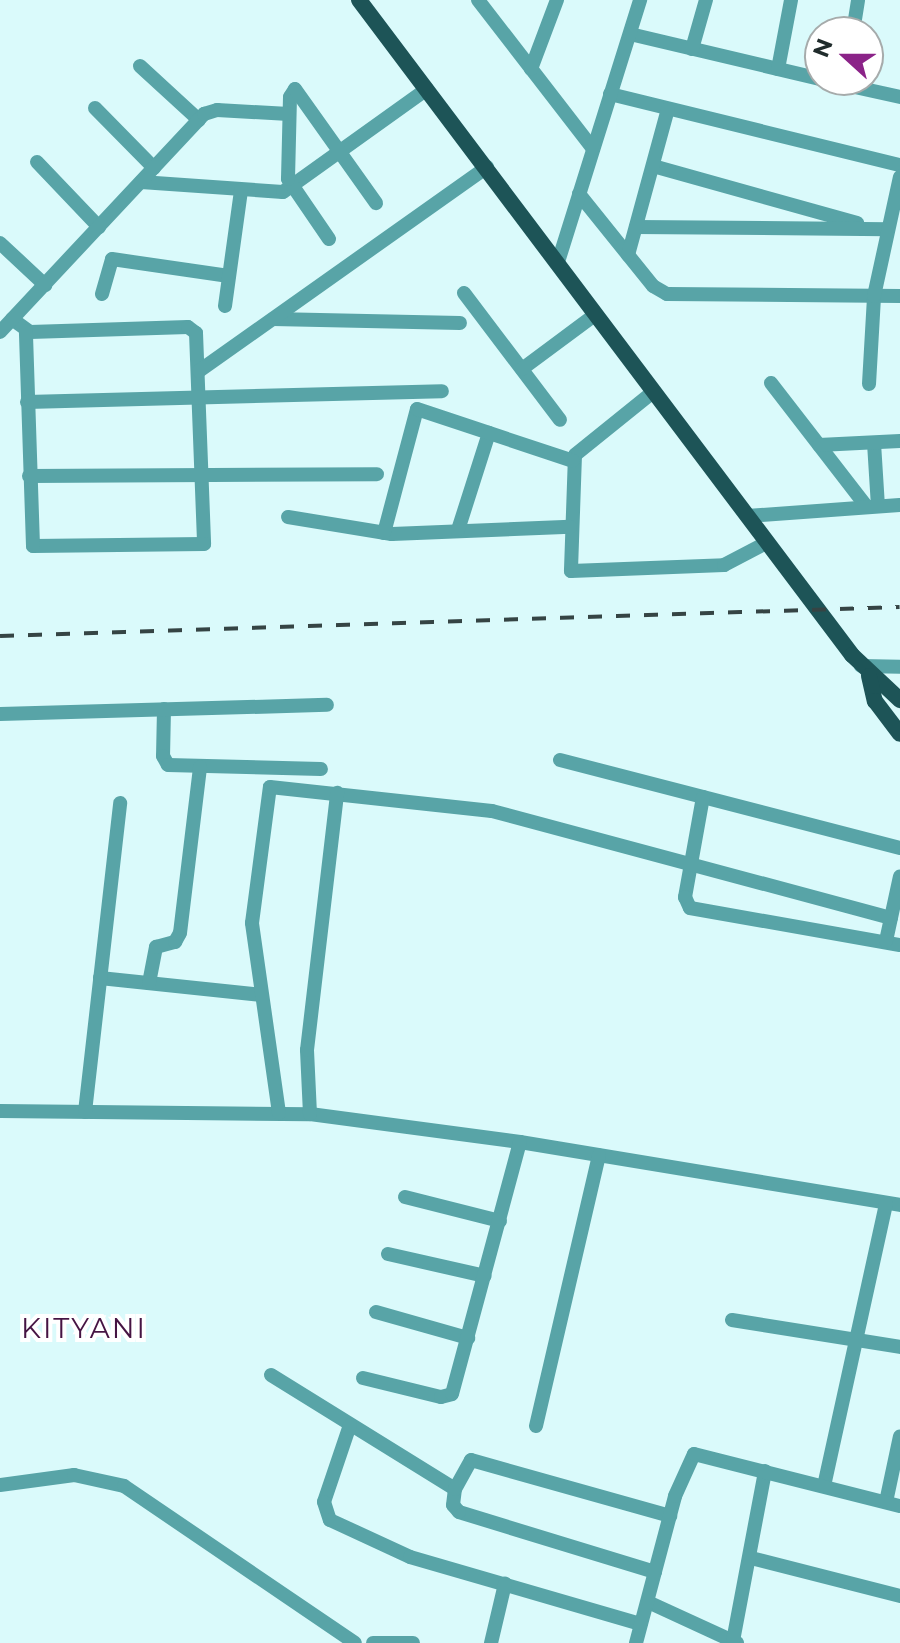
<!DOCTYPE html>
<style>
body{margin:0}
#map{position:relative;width:900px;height:1643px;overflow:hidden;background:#dafafb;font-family:Montserrat,sans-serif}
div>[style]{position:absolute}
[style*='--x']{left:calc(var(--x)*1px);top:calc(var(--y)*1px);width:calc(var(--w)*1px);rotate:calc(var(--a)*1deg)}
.minor>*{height:14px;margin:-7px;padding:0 7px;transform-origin:7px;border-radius:7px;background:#58a4a7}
.major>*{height:16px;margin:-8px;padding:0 8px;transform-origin:8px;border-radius:8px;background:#1d5457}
.rail>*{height:4px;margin-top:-2px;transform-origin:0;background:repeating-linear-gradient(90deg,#354444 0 14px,transparent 0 28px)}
span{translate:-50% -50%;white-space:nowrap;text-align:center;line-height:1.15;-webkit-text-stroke:8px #fff;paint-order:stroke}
.quarter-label{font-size:28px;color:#451443;letter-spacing:2px}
.north{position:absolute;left:804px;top:16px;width:80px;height:80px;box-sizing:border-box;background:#fff;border:2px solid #a6abab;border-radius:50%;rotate:291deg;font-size:22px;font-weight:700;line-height:32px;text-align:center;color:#202c2c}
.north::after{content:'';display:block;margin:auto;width:28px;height:36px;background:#8b2388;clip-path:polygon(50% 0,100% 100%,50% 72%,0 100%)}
</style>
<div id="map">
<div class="minor">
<div style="--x:478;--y:0;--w:188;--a:52.3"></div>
<div style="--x:853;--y:32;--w:32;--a:-81"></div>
<div style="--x:630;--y:34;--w:195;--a:13.3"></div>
<div style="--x:692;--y:49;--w:51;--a:-74.1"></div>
<div style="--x:140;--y:66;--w:80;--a:42.5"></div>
<div style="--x:531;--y:69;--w:74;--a:-69.4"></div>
<div style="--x:778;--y:69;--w:70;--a:-79.3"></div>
<div style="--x:823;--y:80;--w:79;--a:12.4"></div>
<div style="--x:610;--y:94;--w:299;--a:13.8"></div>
<div style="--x:95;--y:108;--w:84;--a:45.5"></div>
<div style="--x:37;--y:162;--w:90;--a:46.4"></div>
<div style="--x:653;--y:166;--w:212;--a:15.6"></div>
<div style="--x:141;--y:182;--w:142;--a:4"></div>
<div style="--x:283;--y:192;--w:177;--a:-35.6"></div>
<div style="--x:579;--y:194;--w:118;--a:51.2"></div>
<div style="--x:653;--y:286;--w:16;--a:30"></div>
<div style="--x:667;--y:294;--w:233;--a:0.5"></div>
<div style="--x:636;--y:227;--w:252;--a:0.5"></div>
<div style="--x:329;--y:239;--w:73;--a:-124.3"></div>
<div style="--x:288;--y:179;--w:82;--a:-88.6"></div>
<div style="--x:290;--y:97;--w:9;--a:-58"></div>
<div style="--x:295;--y:89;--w:140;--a:54.6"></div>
<div style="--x:0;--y:243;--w:62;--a:43"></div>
<div style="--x:628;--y:255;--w:151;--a:-74.7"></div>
<div style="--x:558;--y:262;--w:275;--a:-72.6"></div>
<div style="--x:464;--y:293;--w:159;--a:52.9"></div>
<div style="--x:102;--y:294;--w:36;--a:-74"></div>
<div style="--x:112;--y:259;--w:118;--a:8.3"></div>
<div style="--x:225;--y:306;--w:117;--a:-82.1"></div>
<div style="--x:12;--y:319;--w:22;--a:36"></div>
<div style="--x:30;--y:332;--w:158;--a:-1.8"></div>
<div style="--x:188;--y:327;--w:10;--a:37"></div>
<div style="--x:196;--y:333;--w:211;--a:87.8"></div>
<div style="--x:204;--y:544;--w:171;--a:179.3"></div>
<div style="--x:33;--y:546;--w:215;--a:-91.9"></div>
<div style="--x:273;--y:319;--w:187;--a:1.2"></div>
<div style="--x:0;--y:332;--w:299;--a:-46.9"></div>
<div style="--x:204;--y:114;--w:14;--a:-17"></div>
<div style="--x:217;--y:110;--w:72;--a:3.2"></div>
<div style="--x:522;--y:369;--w:92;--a:-36.6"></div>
<div style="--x:199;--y:371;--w:353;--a:-35.3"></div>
<div style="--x:771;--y:383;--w:155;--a:52.3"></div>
<div style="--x:869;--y:384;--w:88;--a:-86.7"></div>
<div style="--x:874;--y:296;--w:122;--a:-77.7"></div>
<div style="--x:653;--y:392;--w:100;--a:141.1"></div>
<div style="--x:575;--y:455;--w:116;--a:92"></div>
<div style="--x:571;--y:571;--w:153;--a:-2.2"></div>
<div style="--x:724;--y:565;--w:47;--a:-27.6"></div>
<div style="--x:27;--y:402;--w:415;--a:-1.5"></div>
<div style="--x:874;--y:443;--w:63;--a:86.4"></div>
<div style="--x:819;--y:445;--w:81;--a:-2.8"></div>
<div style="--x:29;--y:476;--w:348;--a:-0.3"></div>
<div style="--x:747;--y:516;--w:153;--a:-4.1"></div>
<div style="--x:288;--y:517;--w:105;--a:9.3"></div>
<div style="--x:392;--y:534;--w:178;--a:-2.3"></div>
<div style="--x:458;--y:530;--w:102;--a:-72.3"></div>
<div style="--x:384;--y:533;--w:128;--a:-75.1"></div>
<div style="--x:417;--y:409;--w:164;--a:18.4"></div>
<div style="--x:861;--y:666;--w:39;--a:1"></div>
<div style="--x:164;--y:709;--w:47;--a:91.2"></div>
<div style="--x:163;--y:756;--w:10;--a:61"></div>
<div style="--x:168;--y:765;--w:153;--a:1.5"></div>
<div style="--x:0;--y:714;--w:327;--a:-1.6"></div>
<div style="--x:560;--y:760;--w:351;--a:14.5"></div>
<div style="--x:703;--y:797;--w:102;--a:100.2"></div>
<div style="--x:685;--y:897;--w:12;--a:66"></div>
<div style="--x:690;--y:908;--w:213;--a:10"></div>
<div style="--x:886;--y:941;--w:66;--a:-77.8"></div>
<div style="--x:100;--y:978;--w:162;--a:6"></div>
<div style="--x:149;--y:983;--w:37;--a:-79"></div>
<div style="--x:156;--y:947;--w:20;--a:-15"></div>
<div style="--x:175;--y:942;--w:10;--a:-61"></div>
<div style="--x:180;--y:933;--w:167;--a:-83.1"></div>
<div style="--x:0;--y:1111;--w:310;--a:0.6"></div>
<div style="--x:310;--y:1114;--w:212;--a:7.6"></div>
<div style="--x:520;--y:1142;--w:385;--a:9.4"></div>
<div style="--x:85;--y:1112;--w:311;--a:-83.5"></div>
<div style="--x:279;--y:1113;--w:192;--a:-98.1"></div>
<div style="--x:252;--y:923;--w:137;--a:-82.5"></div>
<div style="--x:270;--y:787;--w:223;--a:6.2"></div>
<div style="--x:492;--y:811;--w:413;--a:15"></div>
<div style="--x:310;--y:1114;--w:64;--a:-92.7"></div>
<div style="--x:307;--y:1050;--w:259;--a:-83.3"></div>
<div style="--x:405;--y:1197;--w:98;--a:14.2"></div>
<div style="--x:388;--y:1254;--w:99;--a:12.8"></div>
<div style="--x:376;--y:1312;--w:96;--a:15.8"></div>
<div style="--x:732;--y:1320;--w:170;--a:9.1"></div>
<div style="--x:271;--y:1375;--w:216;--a:31.8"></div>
<div style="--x:363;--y:1378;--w:80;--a:13.7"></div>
<div style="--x:441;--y:1397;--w:11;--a:-15"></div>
<div style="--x:452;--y:1394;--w:261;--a:-74.9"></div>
<div style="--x:350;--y:1425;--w:81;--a:108.7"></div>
<div style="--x:324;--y:1502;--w:19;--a:72"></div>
<div style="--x:330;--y:1520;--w:88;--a:24.8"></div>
<div style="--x:410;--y:1557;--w:240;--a:16.2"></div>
<div style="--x:536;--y:1426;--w:278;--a:-76.9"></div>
<div style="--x:0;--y:1485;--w:75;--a:-7.7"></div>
<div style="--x:74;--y:1475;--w:51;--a:12.4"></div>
<div style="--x:124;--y:1486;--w:279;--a:34.2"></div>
<div style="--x:824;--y:1486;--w:289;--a:-77.6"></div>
<div style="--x:886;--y:1502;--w:67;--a:-78"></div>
<div style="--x:751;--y:1558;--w:154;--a:14.3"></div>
<div style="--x:655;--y:1572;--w:205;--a:-163"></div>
<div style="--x:459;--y:1512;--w:9;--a:-131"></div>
<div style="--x:453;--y:1505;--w:16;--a:-83"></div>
<div style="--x:455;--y:1489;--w:33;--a:-61"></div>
<div style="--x:471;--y:1460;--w:207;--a:15.7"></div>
<div style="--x:648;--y:1602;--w:98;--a:24.7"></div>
<div style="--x:733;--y:1641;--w:173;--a:-79.3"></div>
<div style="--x:373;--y:1643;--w:40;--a:0"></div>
<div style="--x:491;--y:1643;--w:61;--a:-76.7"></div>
<div style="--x:636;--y:1643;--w:152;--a:-75.1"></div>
<div style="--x:675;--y:1496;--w:46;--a:-65.7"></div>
<div style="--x:694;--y:1454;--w:212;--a:14.2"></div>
</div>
<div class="major">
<div style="--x:359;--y:0;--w:820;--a:53.03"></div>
<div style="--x:852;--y:655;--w:66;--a:43.2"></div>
<div style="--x:869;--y:676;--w:26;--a:77"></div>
<div style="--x:875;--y:701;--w:41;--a:52.9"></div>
</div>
<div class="rail">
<div style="--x:0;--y:636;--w:900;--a:-1.85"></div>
</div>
<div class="quarter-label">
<span style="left:84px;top:1328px">KITYANI</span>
</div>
<div class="north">N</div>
</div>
